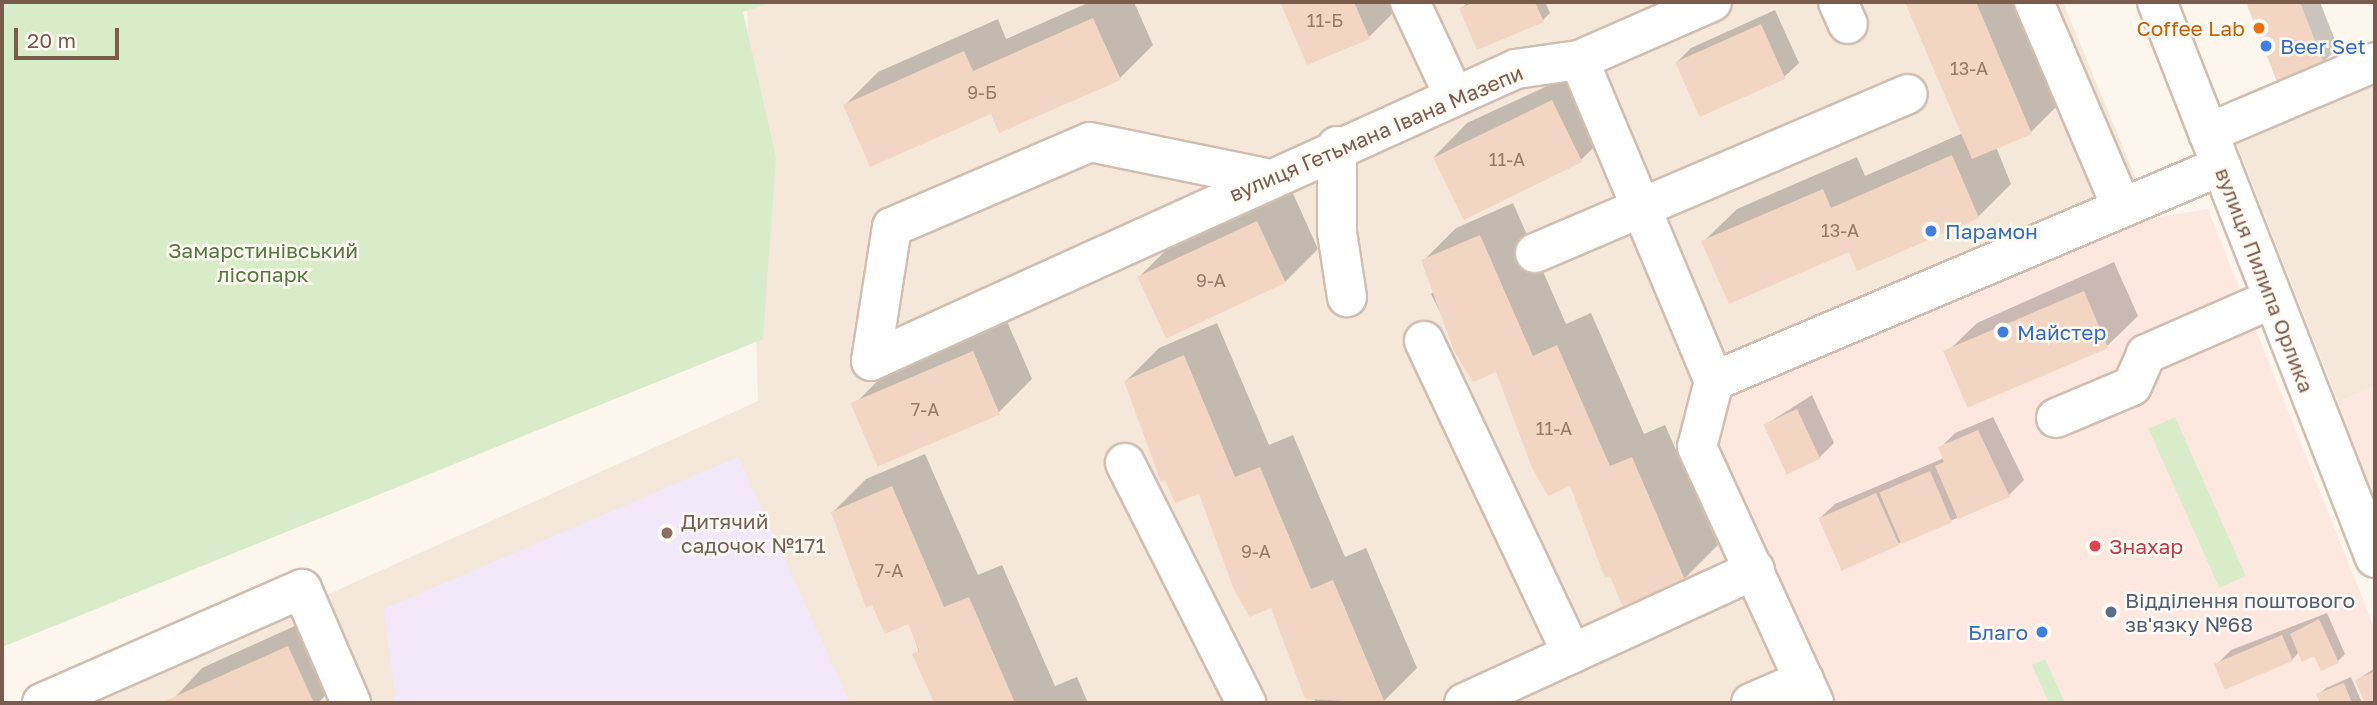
<!DOCTYPE html>
<meta charset="utf-8">
<style>
body{margin:0}
#map{position:relative;width:2377px;height:705px;overflow:hidden;background:#fdf6ec;font-family:"Golos Text",sans-serif}
div>[style]{position:absolute}
[style*='--x']{left:calc(var(--x)*1px);top:calc(var(--y)*1px);width:calc(var(--w)*1px);rotate:calc(var(--a)*1deg)}
.residential>*{inset:0;background:#f5e8da}
.commercial>*{inset:0;background:#fde8e0}
.education>*{inset:0;background:#f3e8fa}
.green>*{inset:0;background:#d8ecc9;transform-origin:0 0}
.shadow>*{inset:0;background:#0003}
.building>*{inset:0;background:#f3d5c3;transform-origin:0 0}
.roads{filter:drop-shadow(2px 0 #d1beb0) drop-shadow(-2px 0 #d1beb0) drop-shadow(0 2px #d1beb0) drop-shadow(0 -2px #d1beb0)}
.minor>*{height:38px;margin:-19px;padding:0 19px;transform-origin:19px;border-radius:19px;background:#fff}
.dots>*{width:19px;height:19px;translate:-50% -50%;box-sizing:border-box;border:4px solid #fffaf3;border-radius:50%}
span{translate:-50% -50%;white-space:nowrap;text-align:center;line-height:1.15;-webkit-text-stroke:5px #fffaf3;paint-order:stroke}
.number-label{font-size:18px;color:#987a6a}
.number-label span{-webkit-text-stroke-width:0}
.food-label{font-size:21px;color:#c56008}
.right{translate:-100% -50%;text-align:right}
.shop-label{font-size:21px;color:#366cbe}
.left{translate:0 -50%;text-align:left}
.street-label{font-size:21px;color:#7a5c4d}
.park-label{font-size:21px;color:#537a41}
.education-label{font-size:21px;color:#785e54}
.health-label{font-size:21px;color:#be3a42}
.service-label{font-size:21px;color:#4e5e75}
.frame{position:absolute;inset:0;border:4px solid #7a5c4d;pointer-events:none}
.scale{position:absolute;left:14px;top:28px;width:105px;height:32px;box-sizing:border-box;border:4px solid #7a5c4d;border-top:0;padding-left:9px;font-size:21px;line-height:24px;white-space:nowrap;color:#7a5c4d;-webkit-text-stroke:5px #fffaf3;paint-order:stroke}
</style>
<div id="map">
<div class="residential">
<div style="clip-path:polygon(747px 2px,2063px 2px,2152px 218px,1730px 393px,1830px 703px,86px 703px,758px 401px)"></div>
<div style="clip-path:polygon(2375px 81px,2375px 386px,2338px 402px,2235px 140px)"></div>
</div>
<div class="commercial">
<div style="clip-path:polygon(2208px 209px,2375px 630px,2375px 703px,1830px 703px,1714px 446px,1730px 393px,2152px 218px)"></div>
<div style="clip-path:polygon(2375px 386px,2375px 528px,2354px 475px,2338px 402px)"></div>
</div>
<div class="education">
<div style="clip-path:polygon(738px 457px,850px 703px,396px 703px,384px 609px)"></div>
</div>
<div class="green">
<div style="clip-path:polygon(2px 2px,774px 2px,743px 12px,776px 158px,763px 339px,2px 647px)"></div>
<div style="left:2175px;top:417px;width:174px;height:29px;rotate:66deg"></div>
<div style="clip-path:polygon(2045px 659px,2065px 703px,2049px 703px,2032px 665px)"></div>
</div>
<div class="shadow">
<div style="clip-path:polygon(1090px 2px,1134px 2px,1153px 45px,1120px 78px,991px 112px,845px 105px,878px 72px,998px 19px,1006px 39px)"></div>
<div style="clip-path:polygon(1282px 2px,1401px 2px,1402px 4px,1369px 37px,1308px 63px)"></div>
<div style="clip-path:polygon(1468px 2px,1545px 2px,1550px 13px,1543px 20px,1461px 9px)"></div>
<div style="clip-path:polygon(1907px 2px,2023px 2px,2064px 99px,2031px 132px,1996px 147px,2011px 184px,1978px 217px,1850px 250px,1703px 242px,1737px 209px,1857px 157px,1865px 176px,1963px 133px)"></div>
<div style="clip-path:polygon(2248px 2px,2320px 2px,2338px 48px,2323px 62px,2278px 80px)"></div>
<div style="clip-path:polygon(1775px 10px,1799px 63px,1784px 77px,1677px 62px,1691px 48px)"></div>
<div style="clip-path:polygon(1586px 68px,1614px 127px,1581px 160px,1434px 157px,1467px 123px)"></div>
<div style="clip-path:polygon(1291px 189px,1318px 249px,1285px 282px,1139px 277px,1172px 244px)"></div>
<div style="clip-path:polygon(1513px 203px,1566px 324px,1591px 313px,1644px 434px,1665px 425px,1718px 545px,1684px 579px,1571px 484px,1497px 370px,1474px 380px,1431px 294px,1436px 290px,1423px 261px,1456px 228px)"></div>
<div style="clip-path:polygon(2114px 262px,2138px 316px,2107px 346px,1970px 406px,1946px 353px,1977px 323px)"></div>
<div style="clip-path:polygon(1006px 319px,1032px 379px,999px 412px,853px 406px,886px 372px)"></div>
<div style="clip-path:polygon(1217px 323px,1269px 445px,1293px 435px,1345px 557px,1366px 548px,1417px 668px,1384px 701px,1316px 703px,1272px 605px,1126px 381px,1159px 348px)"></div>
<div style="clip-path:polygon(1812px 395px,1834px 443px,1819px 458px,1765px 425px)"></div>
<div style="clip-path:polygon(1993px 417px,2024px 480px,2009px 495px,1898px 544px,1820px 518px,1835px 504px,1944px 458px,1940px 448px,1955px 433px)"></div>
<div style="clip-path:polygon(925px 454px,978px 575px,1002px 565px,1055px 686px,1077px 677px,1088px 703px,936px 703px,909px 622px,833px 512px,866px 479px)"></div>
<div style="clip-path:polygon(2327px 613px,2345px 654px,2338px 661px,2299px 652px,2292px 660px,2216px 665px,2231px 650px)"></div>
<div style="clip-path:polygon(321px 614px,348px 673px,318px 703px,170px 703px,202px 668px)"></div>
<div style="clip-path:polygon(2375px 668px,2375px 703px,2367px 703px,2357px 680px)"></div>
<div style="clip-path:polygon(2351px 677px,2362px 703px,2322px 703px,2318px 695px,2326px 688px)"></div>
</div>
<div class="building">
<div style="clip-path:polygon(1280px 2px,1354px 2px,1370px 39px,1307px 65px)"></div>
<div style="clip-path:polygon(1475px 2px,1535px 2px,1544px 22px,1477px 50px,1459px 8px)"></div>
<div style="clip-path:polygon(1905px 2px,1976px 2px,2032px 134px,1972px 159px)"></div>
<div style="clip-path:polygon(2246px 2px,2300px 2px,2324px 64px,2277px 82px)"></div>
<div style="clip-path:polygon(1093px 18px,1121px 80px,999px 133px,991px 114px,870px 167px,843px 105px,964px 51px,973px 71px)"></div>
<div style="left:1761px;top:24px;width:60px;height:94px;rotate:66deg"></div>
<div style="left:1552px;top:100px;width:69px;height:132px;rotate:64deg"></div>
<div style="clip-path:polygon(1952px 155px,1979px 218px,1857px 271px,1849px 252px,1729px 304px,1701px 241px,1823px 189px,1831px 208px)"></div>
<div style="left:1257px;top:221px;width:68px;height:132px;rotate:65deg"></div>
<div style="clip-path:polygon(1480px 235px,1533px 356px,1557px 345px,1610px 466px,1632px 457px,1685px 580px,1623px 607px,1610px 576px,1605px 578px,1570px 486px,1548px 496px,1532px 468px,1496px 372px,1473px 382px,1454px 351px,1421px 260px)"></div>
<div style="left:2084px;top:291px;width:62px;height:153px;rotate:67deg"></div>
<div style="left:973px;top:351px;width:69px;height:133px;rotate:67deg"></div>
<div style="clip-path:polygon(1184px 355px,1235px 477px,1260px 467px,1311px 589px,1333px 580px,1385px 703px,1305px 699px,1271px 608px,1250px 617px,1234px 590px,1199px 494px,1175px 503px,1165px 480px,1161px 482px,1124px 381px)"></div>
<div style="left:1797px;top:409px;width:55px;height:37px;rotate:65deg"></div>
<div style="clip-path:polygon(1978px 430px,2010px 497px,1958px 519px,1935px 466px,1944px 462px,1938px 447px)"></div>
<div style="left:1930px;top:471px;width:56px;height:55px;rotate:67deg"></div>
<div style="clip-path:polygon(892px 486px,944px 607px,969px 597px,1015px 703px,934px 703px,912px 654px,919px 650px,908px 624px,885px 634px,872px 605px,866px 608px,831px 512px)"></div>
<div style="left:1876px;top:493px;width:57px;height:63px;rotate:66deg"></div>
<div style="clip-path:polygon(2319px 619px,2339px 663px,2321px 671px,2314px 656px,2302px 662px,2290px 634px)"></div>
<div style="left:2282px;top:635px;width:28px;height:74px;rotate:67deg"></div>
<div style="clip-path:polygon(288px 646px,314px 703px,168px 703px,167px 700px)"></div>
<div style="clip-path:polygon(2375px 671px,2375px 703px,2365px 703px,2355px 680px)"></div>
<div style="clip-path:polygon(2344px 683px,2352px 703px,2320px 703px,2316px 694px)"></div>
</div>
<div class="roads">
<div class="minor">
<div style="--x:1410;--y:2;--w:104;--a:64.9"></div>
<div style="--x:1838;--y:2;--w:24;--a:66"></div>
<div style="--x:2034;--y:2;--w:224;--a:66.9"></div>
<div style="--x:2157;--y:2;--w:597;--a:68.59"></div>
<div style="--x:1579;--y:60;--w:145;--a:-23.6"></div>
<div style="--x:2208;--y:133;--w:181;--a:-23"></div>
<div style="--x:1337;--y:146;--w:86;--a:90"></div>
<div style="--x:1337;--y:232;--w:66;--a:81.3"></div>
<div style="--x:1535;--y:253;--w:405;--a:-23.1"></div>
<div style="--x:1424;--y:341;--w:346;--a:64.7"></div>
<div style="--x:871;--y:361;--w:708;--a:-24.36"></div>
<div style="--x:1516;--y:69;--w:64;--a:-8.1"></div>
<div style="--x:1579;--y:60;--w:348;--a:67.2"></div>
<div style="--x:1714;--y:381;--w:68;--a:104.4"></div>
<div style="--x:1697;--y:447;--w:281;--a:65.4"></div>
<div style="--x:871;--y:361;--w:136;--a:-81.1"></div>
<div style="--x:892;--y:227;--w:215;--a:-23.2"></div>
<div style="--x:1090;--y:142;--w:180;--a:11.6"></div>
<div style="--x:1714;--y:381;--w:551;--a:-22.98"></div>
<div style="--x:2056;--y:418;--w:82;--a:-22.8"></div>
<div style="--x:2132;--y:386;--w:35;--a:-66"></div>
<div style="--x:2146;--y:354;--w:137;--a:-23.6"></div>
<div style="--x:1125;--y:463;--w:269;--a:63.2"></div>
<div style="--x:42;--y:703;--w:284;--a:-23.7"></div>
<div style="--x:302;--y:589;--w:124;--a:66.7"></div>
<div style="--x:1464;--y:703;--w:320;--a:-24.6"></div>
<div style="--x:1751;--y:703;--w:58;--a:-23.5"></div>
</div>
</div>
<div class="dots">
<div style="left:2259px;top:28px;background:#e8710a"></div>
<div style="left:2266px;top:46px;background:#3f7fe0"></div>
<div style="left:1931px;top:231px;background:#3f7fe0"></div>
<div style="left:2003px;top:332px;background:#3f7fe0"></div>
<div style="left:667px;top:533px;background:#8d6e63"></div>
<div style="left:2095px;top:546px;background:#e0444e"></div>
<div style="left:2111px;top:612px;background:#5c6f8a"></div>
<div style="left:2042px;top:632px;background:#3f7fe0"></div>
</div>
<div class="number-label">
<span style="left:1325px;top:20px">11-Б</span>
<span style="left:1969px;top:68px">13-А</span>
<span style="left:982px;top:92px">9-Б</span>
<span style="left:1507px;top:159px">11-А</span>
<span style="left:1840px;top:230px">13-А</span>
<span style="left:1211px;top:280px">9-А</span>
<span style="left:925px;top:409px">7-А</span>
<span style="left:1554px;top:428px">11-А</span>
<span style="left:1256px;top:551px">9-А</span>
<span style="left:889px;top:570px">7-А</span>
</div>
<div class="food-label">
<span class="right" style="left:2245px;top:28px">Coffee Lab</span>
</div>
<div class="shop-label">
<span class="left" style="left:2280px;top:46px">Beer Set</span>
<span class="left" style="left:1945px;top:231px">Парамон</span>
<span class="left" style="left:2017px;top:332px">Майстер</span>
<span class="right" style="left:2028px;top:632px">Благо</span>
</div>
<div class="street-label">
<span style="left:1376px;top:133px;rotate:-23deg">вулиця Гетьмана Івана Мазепи</span>
<span style="left:2265px;top:280px;rotate:69deg">вулиця Пилипа Орлика</span>
</div>
<div class="park-label">
<span style="left:263px;top:262px">Замарстинівський<br>лісопарк</span>
</div>
<div class="education-label">
<span class="left" style="left:681px;top:533px">Дитячий<br>садочок №171</span>
</div>
<div class="health-label">
<span class="left" style="left:2109px;top:546px">Знахар</span>
</div>
<div class="service-label">
<span class="left" style="left:2125px;top:612px">Відділення поштового<br>зв'язку №68</span>
</div>
<div class="frame"></div>
<div class="scale">20 m</div>
</div>
